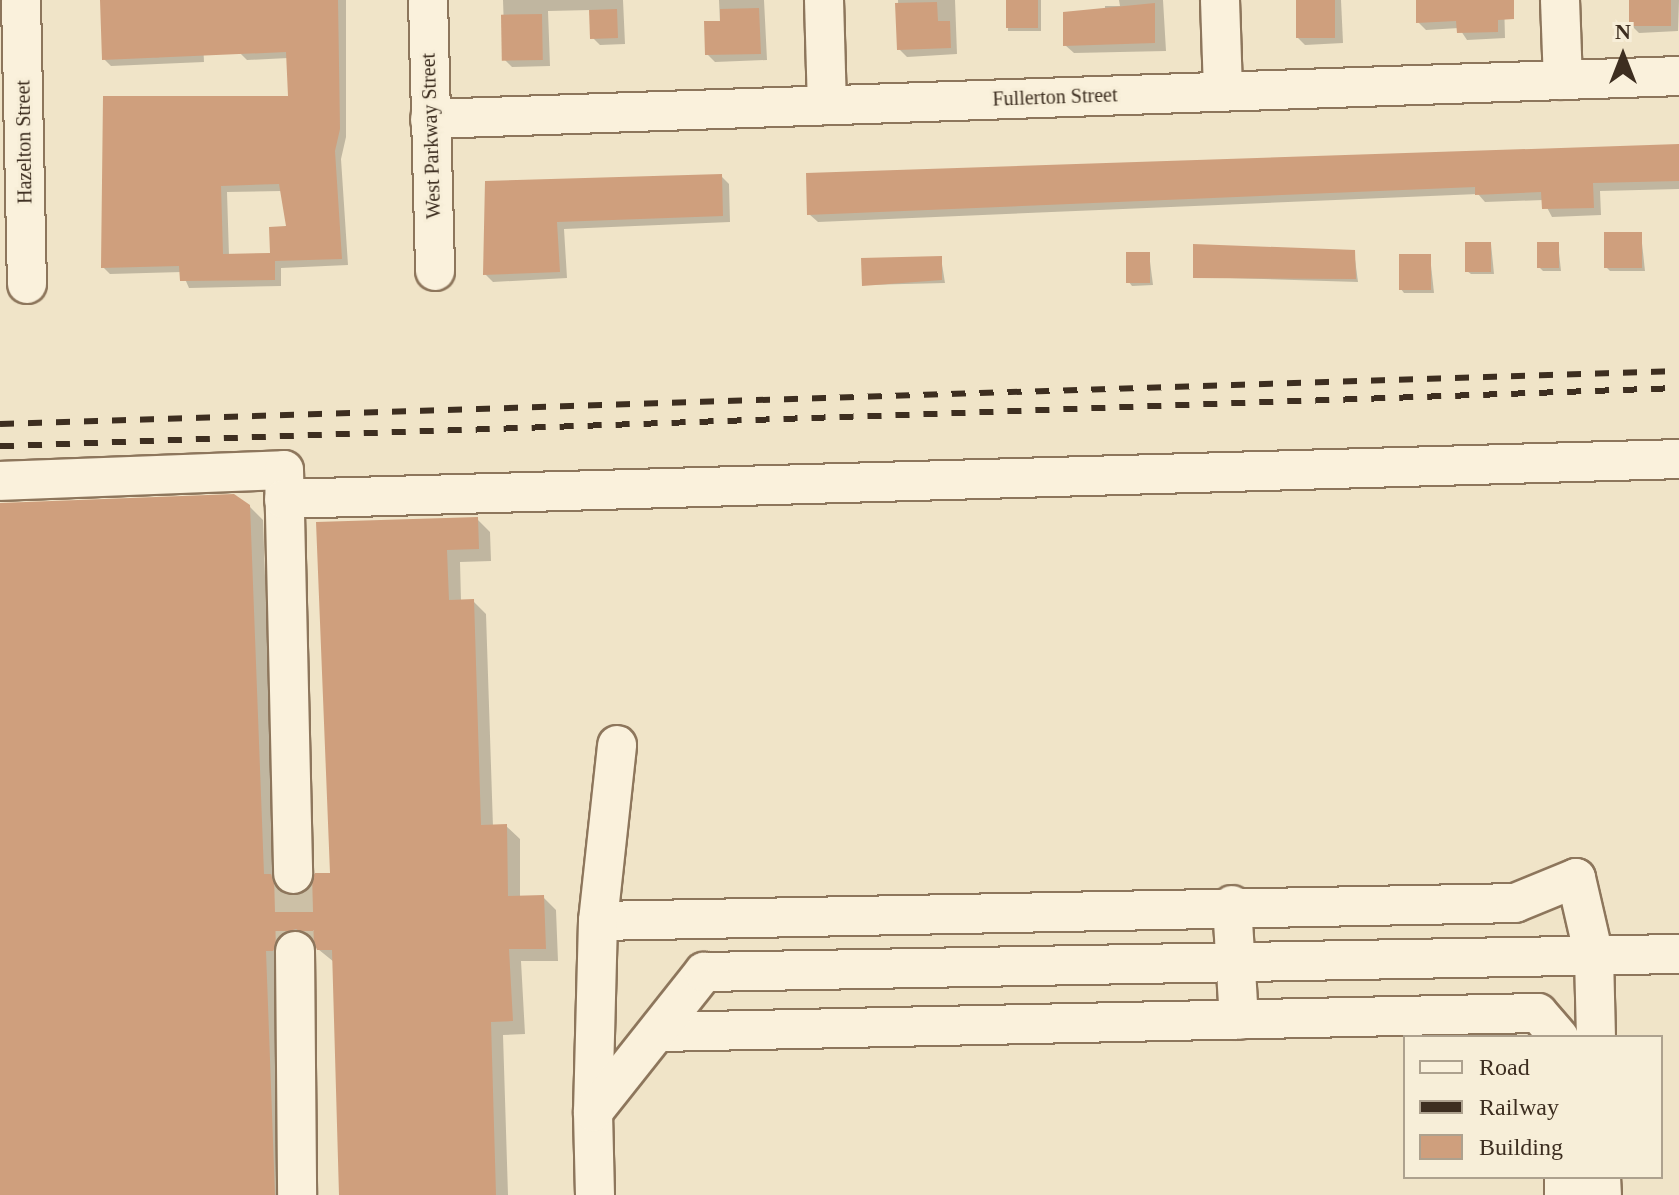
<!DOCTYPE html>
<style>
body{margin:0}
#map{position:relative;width:1679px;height:1195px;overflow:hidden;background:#f0e4c8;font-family:"Times New Roman",serif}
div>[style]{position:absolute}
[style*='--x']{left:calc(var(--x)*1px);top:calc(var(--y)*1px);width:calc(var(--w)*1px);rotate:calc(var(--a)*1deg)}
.shadow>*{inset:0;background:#0003;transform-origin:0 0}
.building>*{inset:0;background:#cf9f7d;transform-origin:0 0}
.minor-tunnel>*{height:38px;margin-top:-19px;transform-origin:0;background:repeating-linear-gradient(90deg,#ccc0a6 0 38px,transparent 0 57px)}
.roads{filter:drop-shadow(2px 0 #8d765c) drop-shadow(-2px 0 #8d765c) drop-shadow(0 2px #8d765c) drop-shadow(0 -2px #8d765c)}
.minor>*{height:38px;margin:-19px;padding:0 19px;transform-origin:19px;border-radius:19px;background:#faf1dc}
.rail>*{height:6px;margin-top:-3px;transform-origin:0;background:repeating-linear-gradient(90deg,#3d2e20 0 14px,transparent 0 28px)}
span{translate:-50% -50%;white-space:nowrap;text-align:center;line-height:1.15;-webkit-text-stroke:6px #f7eed8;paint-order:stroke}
.street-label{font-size:20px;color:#3d2e20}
.legend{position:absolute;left:1403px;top:1035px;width:260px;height:144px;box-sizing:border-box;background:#f7eed8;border:2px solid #ada18e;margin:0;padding:10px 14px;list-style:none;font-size:24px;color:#3d2e20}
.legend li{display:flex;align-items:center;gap:16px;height:40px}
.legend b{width:40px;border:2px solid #ada18e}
.north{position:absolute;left:1583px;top:16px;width:80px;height:80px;-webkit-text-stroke:6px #f7eed8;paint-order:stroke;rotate:0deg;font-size:22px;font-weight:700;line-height:32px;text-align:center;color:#3d2e20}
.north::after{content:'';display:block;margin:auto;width:28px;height:36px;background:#3d2e20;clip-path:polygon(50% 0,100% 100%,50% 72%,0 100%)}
</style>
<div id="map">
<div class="shadow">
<div style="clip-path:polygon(102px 0,201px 0,204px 62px,111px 66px,104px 59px)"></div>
<div style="clip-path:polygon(evenodd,239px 0,346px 0,346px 137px,341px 159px,348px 265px,281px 268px,281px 286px,189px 288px,182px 272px,110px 274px,103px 267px,290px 98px,288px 58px,247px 60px,240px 53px,239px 0,282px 191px,288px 228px,272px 255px,229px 256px,227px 192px,282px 191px)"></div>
<div style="clip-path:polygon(503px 0,623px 0,625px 44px,600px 45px,593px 38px,591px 10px,548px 11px,550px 66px,512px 67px,505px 60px)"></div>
<div style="clip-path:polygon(719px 0,764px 0,767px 60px,715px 62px,707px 54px,720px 23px)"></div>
<div style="clip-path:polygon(898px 0,955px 0,957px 54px,907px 57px,899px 49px)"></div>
<div style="left:1008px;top:0;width:33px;height:31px"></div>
<div style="clip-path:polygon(1119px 0,1163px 0,1166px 51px,1074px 53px,1065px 45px,1105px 13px,1105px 6px,1120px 6px)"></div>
<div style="clip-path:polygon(1296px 0,1341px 0,1343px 43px,1305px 45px,1297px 37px)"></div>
<div style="clip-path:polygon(1418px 0,1504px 0,1505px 38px,1467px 40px,1459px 28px,1426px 30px,1418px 22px)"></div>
<div style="clip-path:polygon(1631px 0,1679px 0,1678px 31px,1639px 33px,1632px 26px)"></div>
<div style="clip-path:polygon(1679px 146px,1679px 189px,1600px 191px,1601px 215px,1552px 217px,1543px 200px,1485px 202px,1478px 194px,818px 222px,809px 214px)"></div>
<div style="clip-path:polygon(721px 176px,729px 184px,730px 222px,564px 229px,567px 278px,493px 282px,485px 274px,487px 182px)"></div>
<div style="clip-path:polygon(1641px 234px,1645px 271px,1610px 271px,1606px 267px)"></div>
<div style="clip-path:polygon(1491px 244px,1494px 274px,1471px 274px,1467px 271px)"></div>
<div style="clip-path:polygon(1558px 244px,1561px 271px,1543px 271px,1539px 267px)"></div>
<div style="clip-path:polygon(1354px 252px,1358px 282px,1195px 277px)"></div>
<div style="clip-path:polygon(1149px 254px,1153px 285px,1132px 286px,1129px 282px)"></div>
<div style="clip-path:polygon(1430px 256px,1434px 293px,1404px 293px,1401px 289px)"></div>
<div style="clip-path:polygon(941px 258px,945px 283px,864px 285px)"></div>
<div style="clip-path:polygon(0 505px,249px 506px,263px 520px,276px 882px,292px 898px,332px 875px,318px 524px,477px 519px,490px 532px,491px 561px,460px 562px,461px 601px,473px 601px,486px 614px,493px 827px,506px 826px,520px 839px,520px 898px,543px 897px,556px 910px,558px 961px,521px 961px,525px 1034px,503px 1035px,508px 1195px,341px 1195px,334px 962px,308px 941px,287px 1195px,0 1195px)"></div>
</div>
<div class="building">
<div style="clip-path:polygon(evenodd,100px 0,338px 0,340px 129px,335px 151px,342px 259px,275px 261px,275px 280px,180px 281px,179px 266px,101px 268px,103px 96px,288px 96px,286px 52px,102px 60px,100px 0,279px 184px,286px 226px,269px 227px,270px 253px,223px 254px,221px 186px,279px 184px)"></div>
<div style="left:1006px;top:0;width:32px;height:28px"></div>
<div style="left:1296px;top:0;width:39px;height:38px"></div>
<div style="clip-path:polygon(1416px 0,1514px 0,1514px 19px,1498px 20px,1498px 32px,1457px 33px,1456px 21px,1416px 23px)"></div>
<div style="left:1629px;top:0;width:42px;height:26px"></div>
<div style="clip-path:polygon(937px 2px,938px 21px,950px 21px,951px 48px,897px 50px,895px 3px)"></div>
<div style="clip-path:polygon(1155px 3px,1155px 43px,1063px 46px,1063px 12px)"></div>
<div style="clip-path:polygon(759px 8px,761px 54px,705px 55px,704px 21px,720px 21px,720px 9px)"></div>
<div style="left:617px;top:9px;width:29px;height:28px;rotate:88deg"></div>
<div style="left:542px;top:14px;width:46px;height:41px;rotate:89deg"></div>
<div style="clip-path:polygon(1679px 144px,1679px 181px,1593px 183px,1594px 208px,1542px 209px,1541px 192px,1475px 195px,1475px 187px,807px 215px,806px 173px)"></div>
<div style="clip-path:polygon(722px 174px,723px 216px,557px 222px,560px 272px,483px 275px,485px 181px)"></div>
<div style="left:1604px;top:232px;width:38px;height:36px"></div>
<div style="left:1465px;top:242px;width:26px;height:30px"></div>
<div style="left:1537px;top:242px;width:22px;height:26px"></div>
<div style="clip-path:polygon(1193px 244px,1355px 250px,1356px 279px,1193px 278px)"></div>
<div style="left:1126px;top:252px;width:24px;height:31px"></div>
<div style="left:1399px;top:254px;width:32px;height:36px"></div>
<div style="clip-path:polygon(942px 256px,942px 280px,862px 286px,861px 258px)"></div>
<div style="clip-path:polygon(234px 494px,250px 505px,264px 874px,271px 874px,275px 886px,293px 896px,305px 892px,315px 873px,330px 873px,316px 522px,478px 517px,479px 549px,447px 550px,449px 600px,474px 599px,481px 825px,507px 824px,508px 896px,544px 895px,546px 949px,509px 949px,513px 1021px,491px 1022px,496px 1195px,339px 1195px,332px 950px,317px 950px,313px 939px,296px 929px,283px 933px,273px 951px,266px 951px,275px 1195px,0 1195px,0 503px)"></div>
</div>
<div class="minor-tunnel">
<div style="--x:293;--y:874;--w:77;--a:88.5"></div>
</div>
<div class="roads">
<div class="minor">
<div style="--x:21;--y:0;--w:284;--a:88.8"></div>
<div style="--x:428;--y:0;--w:271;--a:88.5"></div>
<div style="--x:824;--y:0;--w:105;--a:88.4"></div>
<div style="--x:1220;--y:0;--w:91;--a:88.1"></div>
<div style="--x:1560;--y:0;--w:80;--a:87.9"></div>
<div style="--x:430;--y:119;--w:1250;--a:-1.97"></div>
<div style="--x:0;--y:481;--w:284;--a:-2.2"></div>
<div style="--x:284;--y:470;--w:404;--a:88.7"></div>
<div style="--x:284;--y:499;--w:1396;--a:-1.64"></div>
<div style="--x:1232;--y:905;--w:115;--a:86.5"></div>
<div style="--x:598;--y:921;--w:917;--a:-1.12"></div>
<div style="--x:1515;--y:903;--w:66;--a:-22.3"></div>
<div style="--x:1576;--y:878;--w:80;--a:77"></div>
<div style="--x:1594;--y:956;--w:81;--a:88.6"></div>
<div style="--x:295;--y:951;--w:244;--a:89.5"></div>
<div style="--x:660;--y:1032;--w:878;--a:-1.24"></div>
<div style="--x:1538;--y:1013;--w:32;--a:49"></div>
<div style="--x:593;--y:1112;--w:191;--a:-88.5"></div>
<div style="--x:598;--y:921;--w:177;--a:-83.8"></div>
<div style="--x:1564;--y:1177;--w:18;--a:90"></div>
<div style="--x:1601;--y:1177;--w:18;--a:87"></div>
<div style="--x:595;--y:1195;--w:83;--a:-91.4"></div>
<div style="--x:593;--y:1112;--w:179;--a:-51.6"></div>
<div style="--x:704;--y:972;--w:975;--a:-1.06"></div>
</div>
</div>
<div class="rail">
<div style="--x:0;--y:424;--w:1680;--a:-1.81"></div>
<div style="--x:0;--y:446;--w:1680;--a:-1.98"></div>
</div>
<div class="street-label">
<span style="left:1055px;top:97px;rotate:-2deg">Fullerton Street</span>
<span style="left:431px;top:136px;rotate:-92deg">West Parkway Street</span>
<span style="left:24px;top:142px;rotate:-91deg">Hazelton Street</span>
</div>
<ul class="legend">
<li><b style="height:10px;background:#faf1dc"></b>Road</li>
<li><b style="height:10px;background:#3d2e20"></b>Railway</li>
<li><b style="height:22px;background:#cf9f7d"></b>Building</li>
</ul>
<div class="north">N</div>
</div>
